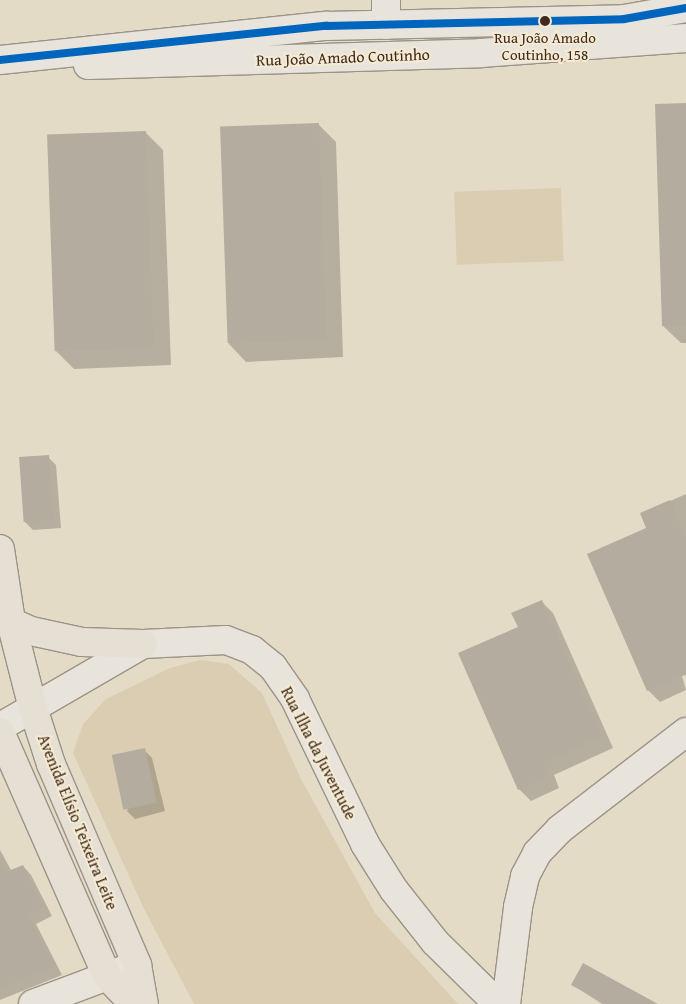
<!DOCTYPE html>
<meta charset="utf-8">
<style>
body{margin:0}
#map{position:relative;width:686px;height:1004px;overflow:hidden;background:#e4dbc7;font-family:"Gentium Book Plus",serif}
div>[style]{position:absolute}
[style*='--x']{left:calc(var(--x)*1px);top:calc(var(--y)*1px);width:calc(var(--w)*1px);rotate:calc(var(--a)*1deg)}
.green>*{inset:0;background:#dbcdb2;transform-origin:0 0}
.shadow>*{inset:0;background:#0003}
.building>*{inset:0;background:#b4ad9f;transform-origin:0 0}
.roads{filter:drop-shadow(1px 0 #9b9387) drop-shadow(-1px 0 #9b9387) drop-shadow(0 1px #9b9387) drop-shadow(0 -1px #9b9387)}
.minor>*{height:28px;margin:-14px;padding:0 14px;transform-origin:14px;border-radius:14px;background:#e9e4db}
.major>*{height:28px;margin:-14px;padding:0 14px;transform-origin:14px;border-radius:14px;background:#e6e0d4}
.bus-1>*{height:8px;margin:-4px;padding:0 4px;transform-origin:4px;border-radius:4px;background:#0065bd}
.dots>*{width:14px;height:14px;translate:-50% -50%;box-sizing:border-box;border:2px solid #f6ebd2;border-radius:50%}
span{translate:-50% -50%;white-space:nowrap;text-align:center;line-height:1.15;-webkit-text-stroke:4px #f6ebd2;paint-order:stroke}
.bus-label{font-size:15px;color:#3e2a1f}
.street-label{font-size:16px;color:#3e2a1f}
</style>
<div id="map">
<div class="green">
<div style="left:561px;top:188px;width:73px;height:107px;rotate:88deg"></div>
<div style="clip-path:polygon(200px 660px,229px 664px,262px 693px,301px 779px,375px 913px,458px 1004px,194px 1004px,144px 909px,73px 753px,83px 724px,106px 699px,170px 668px)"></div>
</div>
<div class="shadow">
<div style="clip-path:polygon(686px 104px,686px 343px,681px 343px,663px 326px)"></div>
<div style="clip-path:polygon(318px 124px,336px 142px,343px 357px,246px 362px,229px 344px)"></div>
<div style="clip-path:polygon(145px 132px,163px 150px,171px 365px,74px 369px,56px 351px)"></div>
<div style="clip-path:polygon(48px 457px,56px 465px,61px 528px,33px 530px,25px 522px)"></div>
<div style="clip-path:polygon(686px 494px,686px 675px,682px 676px,686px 690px,660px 702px,648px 690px,648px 528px,641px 514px)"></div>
<div style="clip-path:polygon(541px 601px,553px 613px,613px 748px,554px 775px,559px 788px,531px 801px,519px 789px,460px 654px,519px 628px)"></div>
<div style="clip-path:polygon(144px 750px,152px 758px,165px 811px,135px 819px,127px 811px)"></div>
<div style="clip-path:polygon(0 850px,11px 870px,23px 866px,31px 875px,52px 916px,36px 924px,62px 975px,0 1000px)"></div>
<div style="clip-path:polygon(573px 985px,655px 1004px,602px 1004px)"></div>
</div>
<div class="building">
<div style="clip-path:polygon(686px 103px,686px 326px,662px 326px,655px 104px)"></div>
<div style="left:319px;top:123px;width:217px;height:99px;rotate:88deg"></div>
<div style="left:146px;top:131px;width:217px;height:99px;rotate:88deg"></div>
<div style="left:49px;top:455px;width:65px;height:30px;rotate:86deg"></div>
<div style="clip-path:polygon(670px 500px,686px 537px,686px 674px,647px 691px,587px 554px,646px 528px,640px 513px)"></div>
<div style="clip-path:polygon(542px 600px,602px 736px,543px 763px,549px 776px,518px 790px,458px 653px,518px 627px,511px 613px)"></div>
<div style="left:145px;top:748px;width:56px;height:34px;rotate:78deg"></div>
<div style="clip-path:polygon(0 860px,6px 872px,23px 865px,44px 907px,28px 915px,55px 966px,0 988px)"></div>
<div style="clip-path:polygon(583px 963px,658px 1004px,606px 1004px,571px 985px)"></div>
</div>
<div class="roads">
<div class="minor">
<div style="--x:386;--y:0;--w:25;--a:90"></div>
<div style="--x:0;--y:60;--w:328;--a:-6"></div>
<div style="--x:326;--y:26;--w:298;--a:-1.3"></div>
<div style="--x:624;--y:19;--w:63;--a:-10.1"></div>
<div style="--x:88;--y:65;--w:393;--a:-1.7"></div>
<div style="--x:481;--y:53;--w:206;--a:-4.2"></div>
<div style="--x:0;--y:727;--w:165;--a:-30.1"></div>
<div style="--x:143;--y:644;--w:83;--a:-2.8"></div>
<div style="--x:226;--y:640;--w:28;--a:21"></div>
<div style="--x:252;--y:650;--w:27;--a:39"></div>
<div style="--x:273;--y:667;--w:39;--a:55"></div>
<div style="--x:295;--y:699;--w:161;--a:64.2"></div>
<div style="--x:365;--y:844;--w:54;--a:57.8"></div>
<div style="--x:394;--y:890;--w:66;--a:51.7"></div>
<div style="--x:435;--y:942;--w:88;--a:44.5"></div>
<div style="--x:33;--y:1004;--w:111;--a:-20.6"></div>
<div style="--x:506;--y:1004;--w:98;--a:-82.9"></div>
<div style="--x:518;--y:907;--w:32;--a:-77"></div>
<div style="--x:525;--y:876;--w:26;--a:-62"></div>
<div style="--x:537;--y:853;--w:33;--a:-46"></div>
<div style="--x:560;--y:829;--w:159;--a:-37.6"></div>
</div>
<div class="major">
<div style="--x:0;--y:549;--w:74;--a:81.4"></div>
<div style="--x:11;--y:622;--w:89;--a:75.7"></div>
<div style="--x:33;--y:708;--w:59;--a:72.2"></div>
<div style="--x:51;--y:764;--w:219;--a:66.8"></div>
<div style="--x:137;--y:965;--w:40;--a:80"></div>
<div style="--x:11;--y:622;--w:22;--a:24"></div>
<div style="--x:31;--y:631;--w:52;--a:12.2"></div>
<div style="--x:82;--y:642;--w:61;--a:1.9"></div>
<div style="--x:0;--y:732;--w:266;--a:66.3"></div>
<div style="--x:107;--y:976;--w:39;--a:46"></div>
</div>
</div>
<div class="bus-1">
<div style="--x:0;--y:60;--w:328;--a:-6"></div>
<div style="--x:326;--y:26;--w:298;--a:-1.3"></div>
<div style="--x:624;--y:19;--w:63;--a:-10.1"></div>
</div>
<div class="dots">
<div style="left:545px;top:21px;background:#3e2a1f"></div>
</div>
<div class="bus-label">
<span style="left:545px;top:46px">Rua João Amado<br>Coutinho, 158</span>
</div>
<div class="street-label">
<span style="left:343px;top:57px;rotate:-2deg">Rua João Amado Coutinho</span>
<span style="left:319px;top:753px;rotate:63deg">Rua Ilha da Juventude</span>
<span style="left:78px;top:822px;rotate:68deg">Avenida Elísio Teixeira Leite</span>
</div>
</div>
